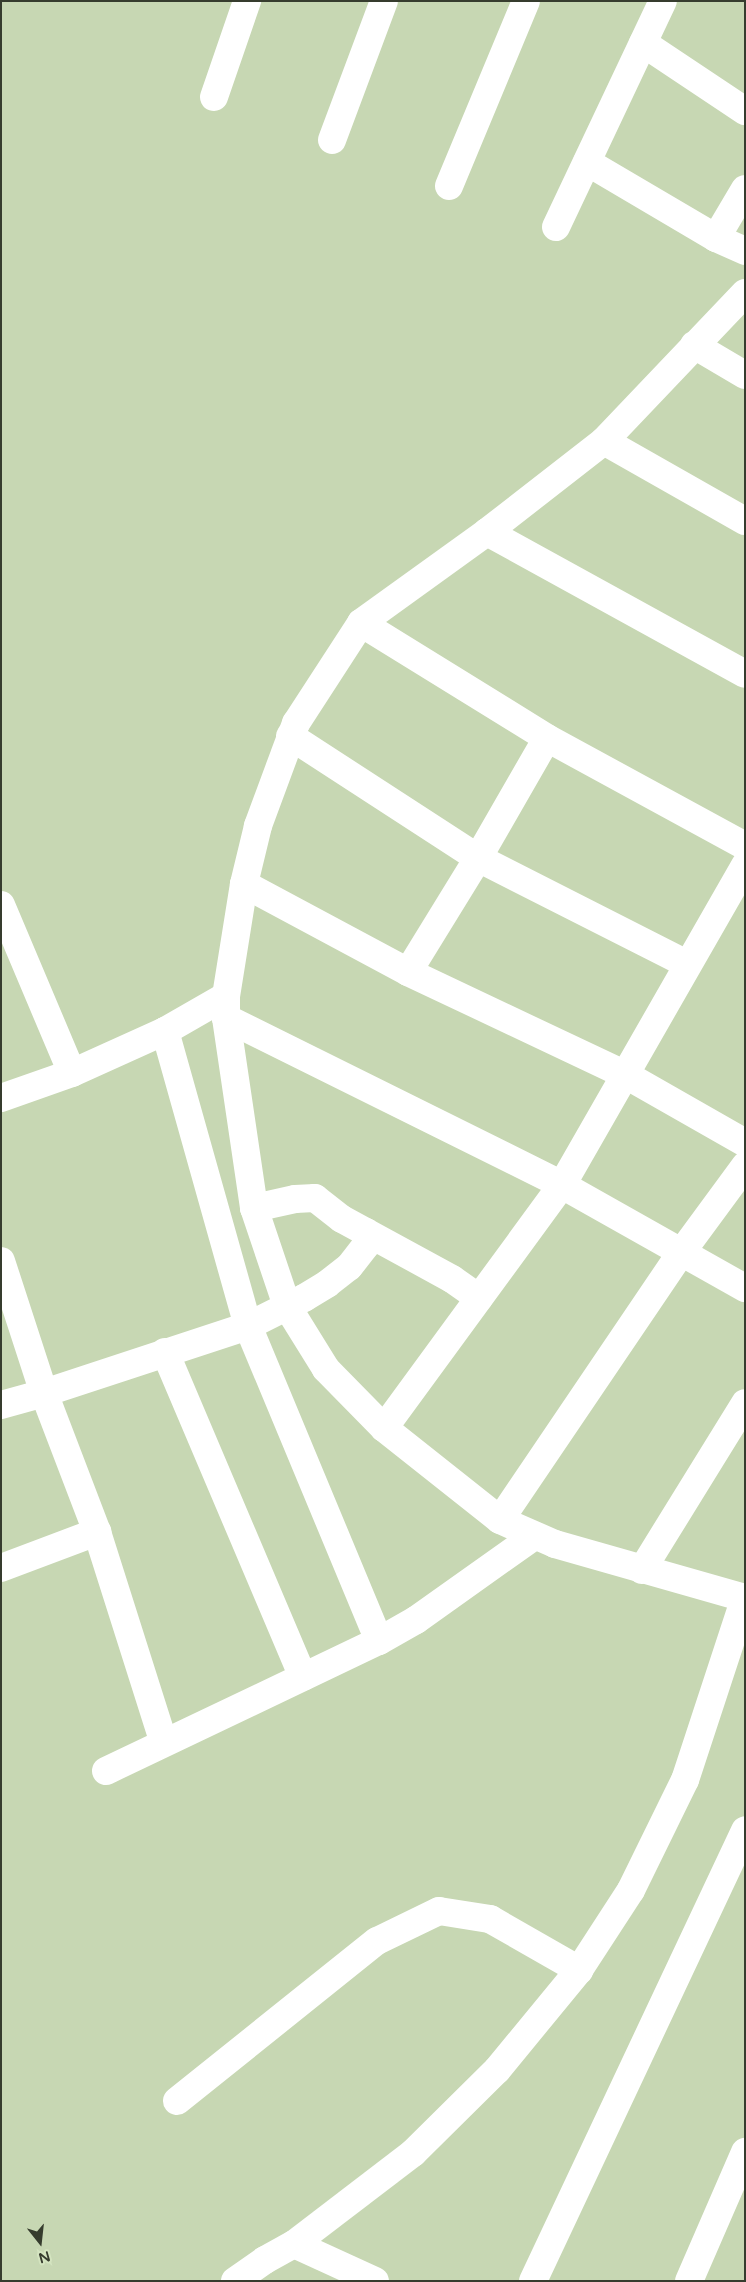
<!DOCTYPE html>
<style>
body{margin:0}
#map{position:relative;width:746px;height:2282px;overflow:hidden;background:#c7d7b3;font-family:"Varela Round",sans-serif}
div>[style]{position:absolute}
[style*='--x']{left:calc(var(--x)*1px);top:calc(var(--y)*1px);width:calc(var(--w)*1px);rotate:calc(var(--a)*1deg)}
.minor>*{height:28px;margin:-14px;padding:0 14px;transform-origin:14px;border-radius:14px;background:#fff}
span{translate:-50% -50%;white-space:nowrap;text-align:center;line-height:1.15;-webkit-text-stroke:4.5px #d4e4c0;paint-order:stroke}
.frame{position:absolute;inset:0;border:2px solid #363c2e;pointer-events:none}
.north{position:absolute;left:15px;top:2217px;width:50px;height:50px;-webkit-text-stroke:4px #d4e4c0;paint-order:stroke;rotate:164deg;font-size:14px;font-weight:700;line-height:20px;text-align:center;color:#363c2e}
.north::after{content:'';display:block;margin:auto;width:18px;height:22px;background:#363c2e;clip-path:polygon(50% 0,100% 100%,50% 72%,0 100%)}
</style>
<div id="map">
<div class="minor">
<div style="--x:643;--y:43;--w:123;--a:33.7"></div>
<div style="--x:214;--y:97;--w:102;--a:-71"></div>
<div style="--x:332;--y:140;--w:148;--a:-69.5"></div>
<div style="--x:587;--y:162;--w:150;--a:30.5"></div>
<div style="--x:716;--y:238;--w:32;--a:24"></div>
<div style="--x:449;--y:186;--w:200;--a:-67.4"></div>
<div style="--x:556;--y:227;--w:250;--a:-64.7"></div>
<div style="--x:716;--y:238;--w:57;--a:-59.4"></div>
<div style="--x:745;--y:293;--w:204;--a:133.6"></div>
<div style="--x:604;--y:441;--w:148;--a:142.1"></div>
<div style="--x:487;--y:532;--w:155;--a:144.2"></div>
<div style="--x:361;--y:623;--w:119;--a:123"></div>
<div style="--x:296;--y:723;--w:110;--a:110.3"></div>
<div style="--x:258;--y:826;--w:60;--a:103.6"></div>
<div style="--x:244;--y:884;--w:113;--a:99.1"></div>
<div style="--x:226;--y:996;--w:22;--a:90"></div>
<div style="--x:226;--y:1018;--w:192;--a:81.6"></div>
<div style="--x:254;--y:1208;--w:103;--a:71.4"></div>
<div style="--x:287;--y:1306;--w:74;--a:58.2"></div>
<div style="--x:326;--y:1369;--w:83;--a:45.5"></div>
<div style="--x:384;--y:1428;--w:148;--a:38.4"></div>
<div style="--x:500;--y:1520;--w:60;--a:23.6"></div>
<div style="--x:555;--y:1544;--w:198;--a:15.9"></div>
<div style="--x:694;--y:345;--w:59;--a:30.5"></div>
<div style="--x:604;--y:441;--w:162;--a:29.6"></div>
<div style="--x:487;--y:532;--w:294;--a:28.8"></div>
<div style="--x:361;--y:623;--w:219;--a:31.7"></div>
<div style="--x:547;--y:738;--w:226;--a:28.6"></div>
<div style="--x:290;--y:736;--w:224;--a:33"></div>
<div style="--x:478;--y:858;--w:234;--a:26.9"></div>
<div style="--x:244;--y:884;--w:186;--a:28.2"></div>
<div style="--x:408;--y:972;--w:241;--a:25.3"></div>
<div style="--x:626;--y:1075;--w:137;--a:29.7"></div>
<div style="--x:1;--y:905;--w:182;--a:67.1"></div>
<div style="--x:408;--y:972;--w:134;--a:-58.4"></div>
<div style="--x:478;--y:858;--w:138;--a:-60.1"></div>
<div style="--x:226;--y:1018;--w:375;--a:26.4"></div>
<div style="--x:562;--y:1185;--w:210;--a:29.4"></div>
<div style="--x:165;--y:1031;--w:306;--a:74.3"></div>
<div style="--x:248;--y:1326;--w:341;--a:67.4"></div>
<div style="--x:1;--y:1098;--w:75;--a:-19.4"></div>
<div style="--x:72;--y:1073;--w:102;--a:-24.3"></div>
<div style="--x:165;--y:1031;--w:70;--a:-29.8"></div>
<div style="--x:254;--y:1208;--w:42;--a:-12.4"></div>
<div style="--x:295;--y:1199;--w:20;--a:-3"></div>
<div style="--x:315;--y:1198;--w:34;--a:38"></div>
<div style="--x:342;--y:1219;--w:125;--a:28.6"></div>
<div style="--x:452;--y:1279;--w:33;--a:35"></div>
<div style="--x:1;--y:1261;--w:139;--a:72"></div>
<div style="--x:44;--y:1393;--w:149;--a:69.1"></div>
<div style="--x:97;--y:1532;--w:221;--a:72.4"></div>
<div style="--x:165;--y:1352;--w:353;--a:67"></div>
<div style="--x:1;--y:1405;--w:45;--a:-15.6"></div>
<div style="--x:44;--y:1393;--w:215;--a:-18.2"></div>
<div style="--x:248;--y:1326;--w:63;--a:-26.6"></div>
<div style="--x:304;--y:1298;--w:27;--a:-31"></div>
<div style="--x:327;--y:1284;--w:28;--a:-38"></div>
<div style="--x:349;--y:1267;--w:28;--a:-52"></div>
<div style="--x:366;--y:1245;--w:13;--a:-90"></div>
<div style="--x:384;--y:1428;--w:301;--a:-53.8"></div>
<div style="--x:562;--y:1185;--w:369;--a:-60.2"></div>
<div style="--x:500;--y:1520;--w:323;--a:-55.9"></div>
<div style="--x:681;--y:1253;--w:108;--a:-53.7"></div>
<div style="--x:1;--y:1568;--w:103;--a:-20.6"></div>
<div style="--x:642;--y:1570;--w:196;--a:-58.3"></div>
<div style="--x:106;--y:1771;--w:302;--a:-25.5"></div>
<div style="--x:379;--y:1641;--w:43;--a:-29.6"></div>
<div style="--x:416;--y:1620;--w:145;--a:-35.4"></div>
<div style="--x:177;--y:2101;--w:256;--a:-38.7"></div>
<div style="--x:377;--y:1941;--w:69;--a:-25.8"></div>
<div style="--x:439;--y:1911;--w:52;--a:8.9"></div>
<div style="--x:490;--y:1919;--w:103;--a:29.8"></div>
<div style="--x:294;--y:2244;--w:89;--a:24.6"></div>
<div style="--x:235;--y:2281;--w:37;--a:-35"></div>
<div style="--x:265;--y:2260;--w:33;--a:-29"></div>
<div style="--x:294;--y:2244;--w:150;--a:-37.4"></div>
<div style="--x:413;--y:2153;--w:118;--a:-44.7"></div>
<div style="--x:497;--y:2070;--w:129;--a:-50.6"></div>
<div style="--x:579;--y:1970;--w:95;--a:-57"></div>
<div style="--x:631;--y:1890;--w:123;--a:-63.9"></div>
<div style="--x:685;--y:1780;--w:192;--a:-71.8"></div>
<div style="--x:533;--y:2281;--w:498;--a:-64.8"></div>
<div style="--x:689;--y:2281;--w:141;--a:-66.5"></div>
</div>
<div class="frame"></div>
<div class="north">N</div>
</div>
